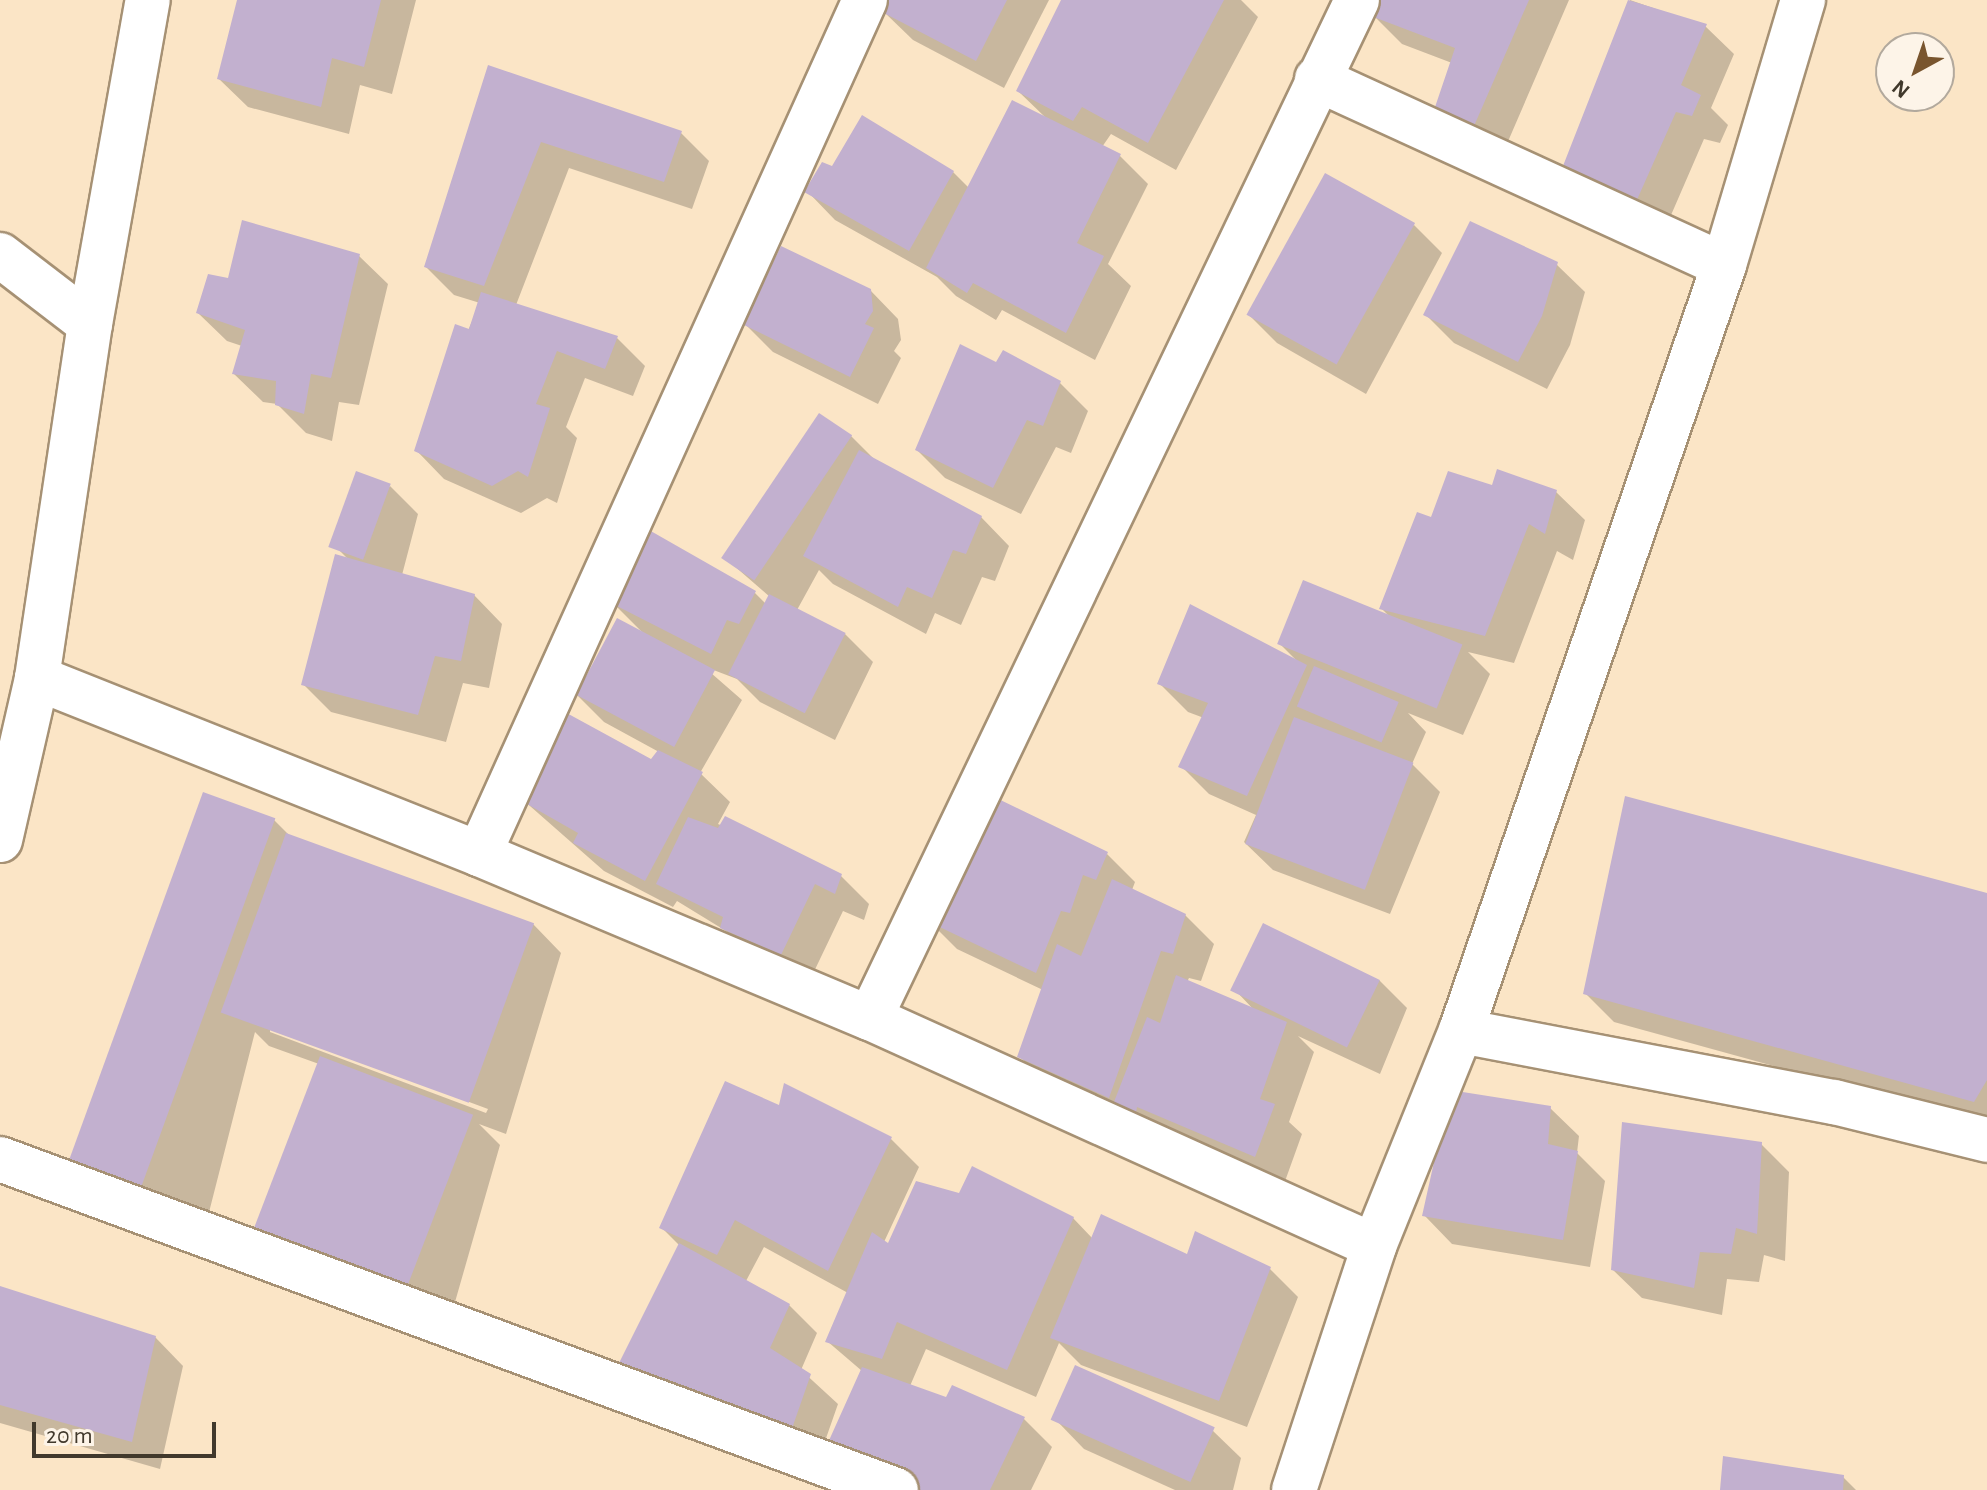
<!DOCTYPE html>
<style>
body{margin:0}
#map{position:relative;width:1987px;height:1490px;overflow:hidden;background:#fbe5c6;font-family:"Alegreya Sans",sans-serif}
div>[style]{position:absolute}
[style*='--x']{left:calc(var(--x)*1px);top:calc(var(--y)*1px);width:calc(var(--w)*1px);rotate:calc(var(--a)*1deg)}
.shadow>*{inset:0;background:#0003}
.building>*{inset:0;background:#c2b0cf;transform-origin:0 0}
.roads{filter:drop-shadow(2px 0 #a69174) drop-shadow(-2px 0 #a69174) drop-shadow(0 2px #a69174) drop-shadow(0 -2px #a69174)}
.street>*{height:44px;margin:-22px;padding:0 22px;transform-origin:22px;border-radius:22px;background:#fff}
span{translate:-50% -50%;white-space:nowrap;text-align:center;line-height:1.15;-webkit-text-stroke:8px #fdf4e8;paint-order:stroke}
.north{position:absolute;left:1875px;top:32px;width:80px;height:80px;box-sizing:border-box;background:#fdf4e8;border:2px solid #b2a99d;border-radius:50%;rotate:220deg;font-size:22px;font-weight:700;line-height:32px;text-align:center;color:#41392c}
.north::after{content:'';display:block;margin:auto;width:28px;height:36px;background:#79552e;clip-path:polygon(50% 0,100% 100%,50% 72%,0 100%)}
.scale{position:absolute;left:32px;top:1422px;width:184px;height:36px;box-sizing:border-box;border:4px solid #41392c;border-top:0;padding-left:10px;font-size:24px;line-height:28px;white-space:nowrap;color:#41392c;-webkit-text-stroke:6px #fdf4e8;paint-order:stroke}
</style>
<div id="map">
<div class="shadow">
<div style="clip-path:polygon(239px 0,416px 0,392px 94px,360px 85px,349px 134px,248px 107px,219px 79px)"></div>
<div style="clip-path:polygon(890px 0,1049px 0,1004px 88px,913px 40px,884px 12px)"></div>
<div style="clip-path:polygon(1064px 0,1241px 0,1258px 17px,1176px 170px,1111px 134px,1102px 147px,1120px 156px,1148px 184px,1108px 264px,1131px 286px,1095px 360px,1002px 310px,996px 320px,956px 296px,937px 277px,835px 220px,807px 191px,833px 169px,953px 172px,969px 188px,1046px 118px,1018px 91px)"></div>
<div style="clip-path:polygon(1381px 0,1569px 0,1503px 153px,1464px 141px,1452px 63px,1402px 44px,1374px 16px)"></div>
<div style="clip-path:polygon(1630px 0,1705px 26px,1734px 54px,1711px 108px,1728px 125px,1720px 143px,1704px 139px,1665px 229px,1563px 171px)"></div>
<div style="clip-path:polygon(489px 68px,681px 133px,709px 161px,692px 209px,569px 168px,516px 305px,617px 338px,645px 366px,633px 396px,585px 378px,566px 427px,577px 438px,557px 503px,547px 498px,521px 513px,444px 479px,416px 450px,480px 303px,454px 295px,426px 267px)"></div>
<div style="clip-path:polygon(1414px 225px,1442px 253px,1366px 394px,1277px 343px,1249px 315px)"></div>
<div style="clip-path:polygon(359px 256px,388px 284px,359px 405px,339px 402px,332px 441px,306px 433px,277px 404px,263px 402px,234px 374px,242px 346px,227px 341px,198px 313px,229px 280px)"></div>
<div style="clip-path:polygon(1556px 264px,1585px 292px,1570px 345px,1547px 389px,1454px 343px,1426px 315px)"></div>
<div style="clip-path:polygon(870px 290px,898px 319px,901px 340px,894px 351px,901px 358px,878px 404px,773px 352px,745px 324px)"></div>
<div style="clip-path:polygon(997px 365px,1060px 383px,1088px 411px,1071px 453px,1056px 447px,1021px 514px,945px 478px,917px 450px)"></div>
<div style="clip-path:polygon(851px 436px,876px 461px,981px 517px,1009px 546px,995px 581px,982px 577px,961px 625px,935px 613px,926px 634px,833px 584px,819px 570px,797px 610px,845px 634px,873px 662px,835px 740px,760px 702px,737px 679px,703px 666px,742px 700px,700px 773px,730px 802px,718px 824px,840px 875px,869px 904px,864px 920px,843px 911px,809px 982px,751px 956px,726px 931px,677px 901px,673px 907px,604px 871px,522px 799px,651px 761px,659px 752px,604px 722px,576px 694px,643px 633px,612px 602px,755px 593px,766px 604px,770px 597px,732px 564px)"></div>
<div style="clip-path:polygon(390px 486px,418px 514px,402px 575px,474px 595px,502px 624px,489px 688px,463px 683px,446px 742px,331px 712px,303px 684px,349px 560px,338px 549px)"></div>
<div style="clip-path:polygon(1493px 488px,1556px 492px,1585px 520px,1573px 560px,1557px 551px,1514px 663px,1468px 652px,1490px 674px,1463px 735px,1408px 713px,1426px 732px,1412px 764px,1440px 792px,1390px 914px,1273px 870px,1244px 842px,1256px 815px,1209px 794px,1181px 766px,1204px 718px,1188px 712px,1159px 683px,1297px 661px,1279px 643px,1389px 616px,1381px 608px,1432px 520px)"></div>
<div style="clip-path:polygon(evenodd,274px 820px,290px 836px,533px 924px,561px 953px,506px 1134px,479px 1124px,500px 1145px,449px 1323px,290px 1268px,319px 1064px,269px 1046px,255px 1032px,205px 1228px,130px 1200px,274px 820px,270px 1028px,488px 1109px,486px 1113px,270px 1032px,270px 1028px)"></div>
<div style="clip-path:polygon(1107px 854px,1135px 882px,1132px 890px,1185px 915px,1214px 944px,1201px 981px,1189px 978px,1187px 982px,1255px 1011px,1235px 990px,1379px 980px,1407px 1008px,1380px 1074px,1298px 1036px,1314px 1052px,1289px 1122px,1302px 1134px,1284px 1184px,1048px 1084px,1019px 1056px,1043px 990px,957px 949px,929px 921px)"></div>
<div style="clip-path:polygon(1987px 895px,1987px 1125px,1614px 1022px,1585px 993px)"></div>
<div style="clip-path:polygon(781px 1107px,891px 1139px,919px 1167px,884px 1242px,889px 1246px,960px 1195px,1073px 1218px,1093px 1239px,1270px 1269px,1298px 1297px,1247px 1427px,1081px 1365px,1059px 1343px,1036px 1397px,926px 1349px,910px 1386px,947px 1400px,953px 1388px,1024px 1419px,1052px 1447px,1031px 1490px,870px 1490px,862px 1371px,827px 1341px,848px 1293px,764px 1247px,746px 1281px,789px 1305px,817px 1333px,801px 1370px,838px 1404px,817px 1464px,646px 1399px,680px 1246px,661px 1227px)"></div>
<div style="clip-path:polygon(1550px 1108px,1579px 1136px,1577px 1153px,1605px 1181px,1590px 1267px,1452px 1244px,1424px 1215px)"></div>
<div style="clip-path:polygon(1761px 1144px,1789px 1172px,1785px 1261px,1764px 1255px,1759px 1282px,1727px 1279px,1722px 1315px,1642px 1298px,1613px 1270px)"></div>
<div style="clip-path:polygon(0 1287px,155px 1337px,183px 1366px,160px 1469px,0 1423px)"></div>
<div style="clip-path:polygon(1056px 1420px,1212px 1430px,1241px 1458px,1233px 1490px,1175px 1490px,1084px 1449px)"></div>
<div style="clip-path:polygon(1843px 1477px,1856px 1490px,1722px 1490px)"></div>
</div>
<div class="building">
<div style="clip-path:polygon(237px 0,381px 0,364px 67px,332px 58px,321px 107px,217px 79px)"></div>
<div style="clip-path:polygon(888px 0,1007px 0,976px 61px,882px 12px)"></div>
<div style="clip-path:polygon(1061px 0,1224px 0,1148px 143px,1082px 107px,1073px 121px,1016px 91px)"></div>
<div style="clip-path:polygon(1379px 0,1529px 0,1474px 126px,1433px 113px,1455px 48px,1371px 16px)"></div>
<div style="clip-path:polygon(1628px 0,1707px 24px,1681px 85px,1701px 95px,1692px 116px,1676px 112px,1636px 202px,1561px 171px)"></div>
<div style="clip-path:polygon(488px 65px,682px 131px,664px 182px,541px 142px,484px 286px,424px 267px)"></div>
<div style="clip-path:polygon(1012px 100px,1121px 154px,1077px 243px,1104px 256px,1066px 333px,973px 283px,967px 293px,926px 268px)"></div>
<div style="clip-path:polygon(862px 115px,954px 171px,909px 251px,804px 192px,822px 162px,832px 166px)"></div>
<div style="left:1325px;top:173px;width:103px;height:162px;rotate:29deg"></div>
<div style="clip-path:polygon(242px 220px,360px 254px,331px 378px,311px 374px,304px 414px,275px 405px,276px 381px,232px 374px,245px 330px,196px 313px,208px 274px,228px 278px)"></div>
<div style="clip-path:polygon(1470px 221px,1558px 262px,1542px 316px,1518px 362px,1423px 315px)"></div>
<div style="clip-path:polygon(781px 246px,871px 289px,873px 311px,865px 324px,874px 328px,850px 377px,742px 324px)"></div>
<div style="clip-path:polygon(481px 292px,618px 336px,605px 369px,557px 351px,536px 404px,550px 408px,528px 477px,518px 471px,492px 486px,414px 451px,455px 324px,469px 329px)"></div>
<div style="clip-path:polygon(960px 344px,996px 362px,1003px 350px,1061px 381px,1043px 426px,1027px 420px,993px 488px,915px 450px)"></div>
<div style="left:819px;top:413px;width:40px;height:175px;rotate:34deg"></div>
<div style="clip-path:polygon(859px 450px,982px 516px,966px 554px,953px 550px,932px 598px,907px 587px,898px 607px,803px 556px)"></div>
<div style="clip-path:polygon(1497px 469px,1557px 490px,1545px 534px,1529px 524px,1485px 636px,1379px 609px,1417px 512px,1431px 517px,1448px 471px,1492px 485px)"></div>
<div style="left:356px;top:471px;width:37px;height:81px;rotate:20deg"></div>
<div style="clip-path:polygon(649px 530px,756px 591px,739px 624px,727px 620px,711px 654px,609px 602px)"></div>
<div style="clip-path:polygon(335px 554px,475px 594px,461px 661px,435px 656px,418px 715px,301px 685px)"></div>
<div style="left:1303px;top:580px;width:172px;height:69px;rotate:22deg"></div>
<div style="left:769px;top:594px;width:86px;height:90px;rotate:27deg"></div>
<div style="clip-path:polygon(1190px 604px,1307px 665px,1247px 796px,1178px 767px,1208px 703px,1157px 684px)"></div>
<div style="left:617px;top:618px;width:111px;height:87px;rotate:28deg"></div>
<div style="left:1314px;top:666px;width:92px;height:44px;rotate:23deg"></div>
<div style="clip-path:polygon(563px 711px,651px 759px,658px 750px,703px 772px,645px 881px,573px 843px,578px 833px,520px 800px)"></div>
<div style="left:1294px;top:717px;width:128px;height:136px;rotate:21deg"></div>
<div style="left:203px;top:792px;width:77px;height:395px;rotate:20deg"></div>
<div style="clip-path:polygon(986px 793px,1108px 852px,1096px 880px,1083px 875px,1070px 913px,1061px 911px,1036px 973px,927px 921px)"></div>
<div style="clip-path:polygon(1625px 796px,1987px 893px,1987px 1080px,1974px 1102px,1583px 994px)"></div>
<div style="clip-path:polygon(725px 816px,842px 874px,835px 894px,815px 884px,781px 955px,720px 928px,723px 917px,656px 884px,688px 817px,718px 828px)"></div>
<div style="left:286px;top:833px;width:264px;height:191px;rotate:20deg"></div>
<div style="clip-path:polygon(1112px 879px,1186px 914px,1173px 954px,1161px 951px,1109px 1098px,1017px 1057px,1057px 944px,1081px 956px)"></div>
<div style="left:1263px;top:923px;width:130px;height:75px;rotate:26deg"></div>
<div style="clip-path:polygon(1176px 975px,1287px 1022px,1260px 1099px,1275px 1104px,1255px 1157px,1137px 1107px,1135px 1119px,1112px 1107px,1147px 1017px,1160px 1023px)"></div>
<div style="left:320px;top:1056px;width:164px;height:194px;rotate:21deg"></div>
<div style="clip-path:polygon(725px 1081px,779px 1105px,784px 1083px,892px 1137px,828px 1271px,735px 1220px,717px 1255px,659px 1228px)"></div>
<div style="clip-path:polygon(1450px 1090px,1551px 1106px,1548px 1144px,1578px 1151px,1563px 1240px,1422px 1216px)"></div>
<div style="clip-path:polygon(1622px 1122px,1762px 1142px,1757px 1234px,1736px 1228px,1731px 1254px,1700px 1252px,1694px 1288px,1611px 1270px)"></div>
<div style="clip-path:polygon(972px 1166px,1074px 1217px,1007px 1370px,897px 1322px,882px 1359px,825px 1342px,872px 1232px,888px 1243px,916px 1181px,959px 1193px)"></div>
<div style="clip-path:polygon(1101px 1214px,1187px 1254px,1195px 1231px,1271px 1267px,1219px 1401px,1050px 1338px)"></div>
<div style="clip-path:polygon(679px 1243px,790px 1304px,770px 1348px,811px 1374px,789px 1437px,615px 1371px)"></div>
<div style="clip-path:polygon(0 1286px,156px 1336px,132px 1442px,0 1405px)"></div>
<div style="left:1075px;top:1365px;width:153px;height:60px;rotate:24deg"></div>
<div style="clip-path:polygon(862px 1367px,946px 1397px,952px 1385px,1025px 1417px,990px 1490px,916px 1490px,822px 1456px)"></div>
<div style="clip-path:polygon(1723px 1456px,1844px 1475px,1843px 1490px,1720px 1490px)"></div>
</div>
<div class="roads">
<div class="street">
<div style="--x:1317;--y:79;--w:447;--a:24.6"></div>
<div style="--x:0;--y:255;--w:113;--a:37.5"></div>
<div style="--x:37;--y:678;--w:476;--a:21.7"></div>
<div style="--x:479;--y:854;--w:424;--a:22.8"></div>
<div style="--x:870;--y:1018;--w:553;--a:24.34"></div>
<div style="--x:0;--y:840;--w:166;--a:-77.1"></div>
<div style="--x:37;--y:678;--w:358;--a:-81.5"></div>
<div style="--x:90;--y:324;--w:329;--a:-79.9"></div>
<div style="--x:479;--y:854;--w:937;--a:-65.68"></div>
<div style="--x:870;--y:1018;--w:1128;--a:-64.43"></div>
<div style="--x:1461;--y:1031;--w:380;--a:10.8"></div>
<div style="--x:1834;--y:1102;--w:158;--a:13.9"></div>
<div style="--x:0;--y:1159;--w:955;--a:20.28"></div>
<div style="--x:1294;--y:1490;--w:257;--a:-71.8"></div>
<div style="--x:1374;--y:1246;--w:232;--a:-68"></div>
<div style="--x:1461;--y:1031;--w:810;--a:-71.05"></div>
<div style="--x:1724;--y:265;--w:277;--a:-73.4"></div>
</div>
</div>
<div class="north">N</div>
<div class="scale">20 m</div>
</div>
